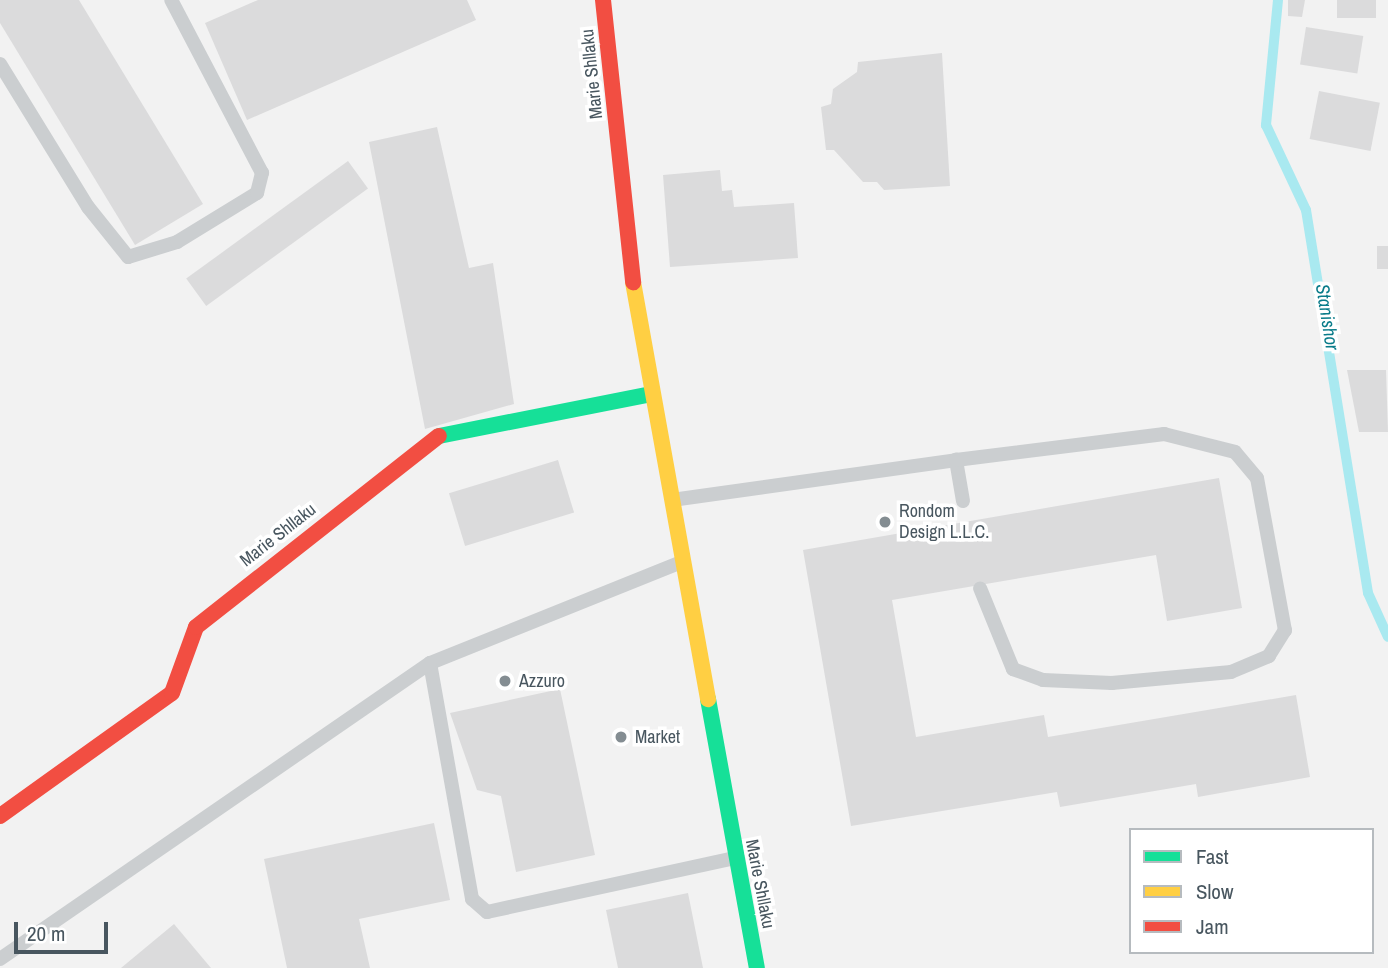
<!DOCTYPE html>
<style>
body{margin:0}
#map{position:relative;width:1388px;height:968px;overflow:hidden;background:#f2f2f2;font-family:"Archivo Narrow",sans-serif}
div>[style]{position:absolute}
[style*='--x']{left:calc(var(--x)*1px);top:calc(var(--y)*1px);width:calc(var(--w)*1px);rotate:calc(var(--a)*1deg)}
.stream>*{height:10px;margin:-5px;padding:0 5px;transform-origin:5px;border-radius:5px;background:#a9e9f0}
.building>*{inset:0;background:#dbdbdc;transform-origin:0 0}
.lane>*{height:14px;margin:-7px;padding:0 7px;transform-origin:7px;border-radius:7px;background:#cbced0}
.fast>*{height:16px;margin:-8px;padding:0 8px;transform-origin:8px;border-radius:8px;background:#16e098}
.slow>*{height:16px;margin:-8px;padding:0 8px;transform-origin:8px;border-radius:8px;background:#ffcf43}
.jam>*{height:16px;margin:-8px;padding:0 8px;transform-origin:8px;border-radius:8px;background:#f24e42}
.dots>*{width:19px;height:19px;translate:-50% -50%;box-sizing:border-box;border:4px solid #fff;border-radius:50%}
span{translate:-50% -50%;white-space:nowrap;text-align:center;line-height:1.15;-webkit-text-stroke:7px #fff;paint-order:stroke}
.street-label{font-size:18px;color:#48565f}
.poi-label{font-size:18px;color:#48565f}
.left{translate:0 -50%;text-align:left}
.water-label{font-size:19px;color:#0a7c8a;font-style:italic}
.legend{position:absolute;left:1129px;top:828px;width:245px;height:126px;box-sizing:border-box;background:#fff;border:2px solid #b6bbbf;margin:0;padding:9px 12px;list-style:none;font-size:21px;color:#48565f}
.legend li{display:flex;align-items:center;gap:14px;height:35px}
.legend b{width:35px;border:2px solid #b6bbbf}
.scale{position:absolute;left:14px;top:922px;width:94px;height:32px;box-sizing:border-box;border:4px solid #48565f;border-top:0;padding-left:9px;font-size:21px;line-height:24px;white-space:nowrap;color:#48565f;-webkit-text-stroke:5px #fff;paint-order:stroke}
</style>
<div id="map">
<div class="stream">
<div style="--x:1278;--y:0;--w:126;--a:95.5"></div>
<div style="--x:1266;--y:125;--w:94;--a:64.8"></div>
<div style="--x:1306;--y:210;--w:388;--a:80.8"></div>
<div style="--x:1368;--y:593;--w:48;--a:65.6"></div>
</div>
<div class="building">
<div style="clip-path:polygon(0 0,79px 0,203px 204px,135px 245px,0 23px)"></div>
<div style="clip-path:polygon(258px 0,467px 0,476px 20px,247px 120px,205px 23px)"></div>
<div style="clip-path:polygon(1288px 0,1305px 0,1302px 17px,1288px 16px)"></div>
<div style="left:1337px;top:0;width:39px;height:18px"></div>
<div style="left:1306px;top:27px;width:58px;height:38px;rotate:9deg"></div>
<div style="clip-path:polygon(942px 53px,950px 186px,884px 190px,877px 182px,863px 182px,834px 150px,826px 150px,821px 107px,831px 104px,833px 89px,857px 72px,858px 62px)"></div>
<div style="left:1319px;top:91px;width:62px;height:49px;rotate:11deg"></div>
<div style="clip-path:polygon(437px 127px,469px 268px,493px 263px,514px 404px,425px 429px,369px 142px)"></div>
<div style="left:348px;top:161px;width:34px;height:200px;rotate:54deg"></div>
<div style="clip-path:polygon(720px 170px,722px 191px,732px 190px,734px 207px,794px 203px,798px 258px,670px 267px,663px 175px)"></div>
<div style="left:1377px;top:246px;width:11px;height:23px"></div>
<div style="clip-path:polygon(1347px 370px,1386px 370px,1388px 432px,1359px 432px)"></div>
<div style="left:558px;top:460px;width:55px;height:114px;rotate:73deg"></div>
<div style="clip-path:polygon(1219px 478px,1242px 608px,1167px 621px,1156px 555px,892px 600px,916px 737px,1044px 715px,1048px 737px,1296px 695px,1310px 777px,1198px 797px,1196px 784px,1060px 807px,1057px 792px,851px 826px,803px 550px)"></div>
<div style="clip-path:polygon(560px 689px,595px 855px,516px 872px,501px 796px,477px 790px,450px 713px)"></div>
<div style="clip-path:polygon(434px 823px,450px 900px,359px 919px,370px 968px,287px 968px,264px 859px)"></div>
<div style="clip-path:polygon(688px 893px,703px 968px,618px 968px,606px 910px)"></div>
<div style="clip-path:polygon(174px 924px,211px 968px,121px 968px)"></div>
</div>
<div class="lane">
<div style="--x:0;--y:64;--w:168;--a:58.4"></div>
<div style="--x:88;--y:207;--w:64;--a:51.3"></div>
<div style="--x:128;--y:257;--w:51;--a:-17"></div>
<div style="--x:177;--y:242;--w:94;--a:-31.5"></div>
<div style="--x:257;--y:193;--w:21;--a:-76"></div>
<div style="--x:262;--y:173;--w:195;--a:-117.7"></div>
<div style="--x:672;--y:500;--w:287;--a:-8"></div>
<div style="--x:963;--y:501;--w:42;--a:-99.7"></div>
<div style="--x:956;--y:460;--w:210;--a:-7.1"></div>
<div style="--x:1164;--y:434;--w:73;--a:14.2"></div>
<div style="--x:1235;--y:452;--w:34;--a:50"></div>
<div style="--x:1257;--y:478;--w:155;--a:79.6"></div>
<div style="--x:1285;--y:630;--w:31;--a:122"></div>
<div style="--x:1269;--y:656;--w:41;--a:157.2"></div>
<div style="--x:1231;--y:672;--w:120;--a:174.7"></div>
<div style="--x:1112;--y:683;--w:69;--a:-177.5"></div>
<div style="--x:1043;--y:680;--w:32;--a:-160"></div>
<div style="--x:1013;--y:669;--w:87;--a:-112.2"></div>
<div style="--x:679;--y:563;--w:268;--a:158.1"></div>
<div style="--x:430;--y:663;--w:240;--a:79.9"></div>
<div style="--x:472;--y:899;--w:20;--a:41"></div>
<div style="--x:487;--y:912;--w:253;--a:-12.3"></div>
<div style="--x:0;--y:959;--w:522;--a:-34.54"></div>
</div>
<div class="fast">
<div style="--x:439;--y:436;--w:216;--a:-11.2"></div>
<div style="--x:708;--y:699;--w:273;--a:79.7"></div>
</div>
<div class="slow">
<div style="--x:633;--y:282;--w:424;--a:79.8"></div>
</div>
<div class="jam">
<div style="--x:603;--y:0;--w:284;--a:83.9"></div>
<div style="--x:0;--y:816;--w:211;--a:-35.6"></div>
<div style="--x:172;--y:693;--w:70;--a:-70"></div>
<div style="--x:196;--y:627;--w:309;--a:-38.2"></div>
</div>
<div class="dots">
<div style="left:885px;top:522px;background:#848d92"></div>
<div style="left:505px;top:681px;background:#848d92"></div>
<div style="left:621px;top:737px;background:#848d92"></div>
</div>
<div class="street-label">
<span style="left:592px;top:74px;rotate:-96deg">Marie Shllaku</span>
<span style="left:278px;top:535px;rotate:-38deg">Marie Shllaku</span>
<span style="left:760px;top:884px;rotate:79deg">Marie Shllaku</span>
</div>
<div class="poi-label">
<span class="left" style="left:899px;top:522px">Rondom<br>Design L.L.C.</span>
<span class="left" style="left:519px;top:681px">Azzuro</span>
<span class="left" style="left:635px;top:737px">Market</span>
</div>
<div class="water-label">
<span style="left:1327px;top:317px;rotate:81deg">Stanishor</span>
</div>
<ul class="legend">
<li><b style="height:9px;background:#16e098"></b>Fast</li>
<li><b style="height:9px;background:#ffcf43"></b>Slow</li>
<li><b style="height:9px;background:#f24e42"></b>Jam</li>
</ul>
<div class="scale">20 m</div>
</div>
